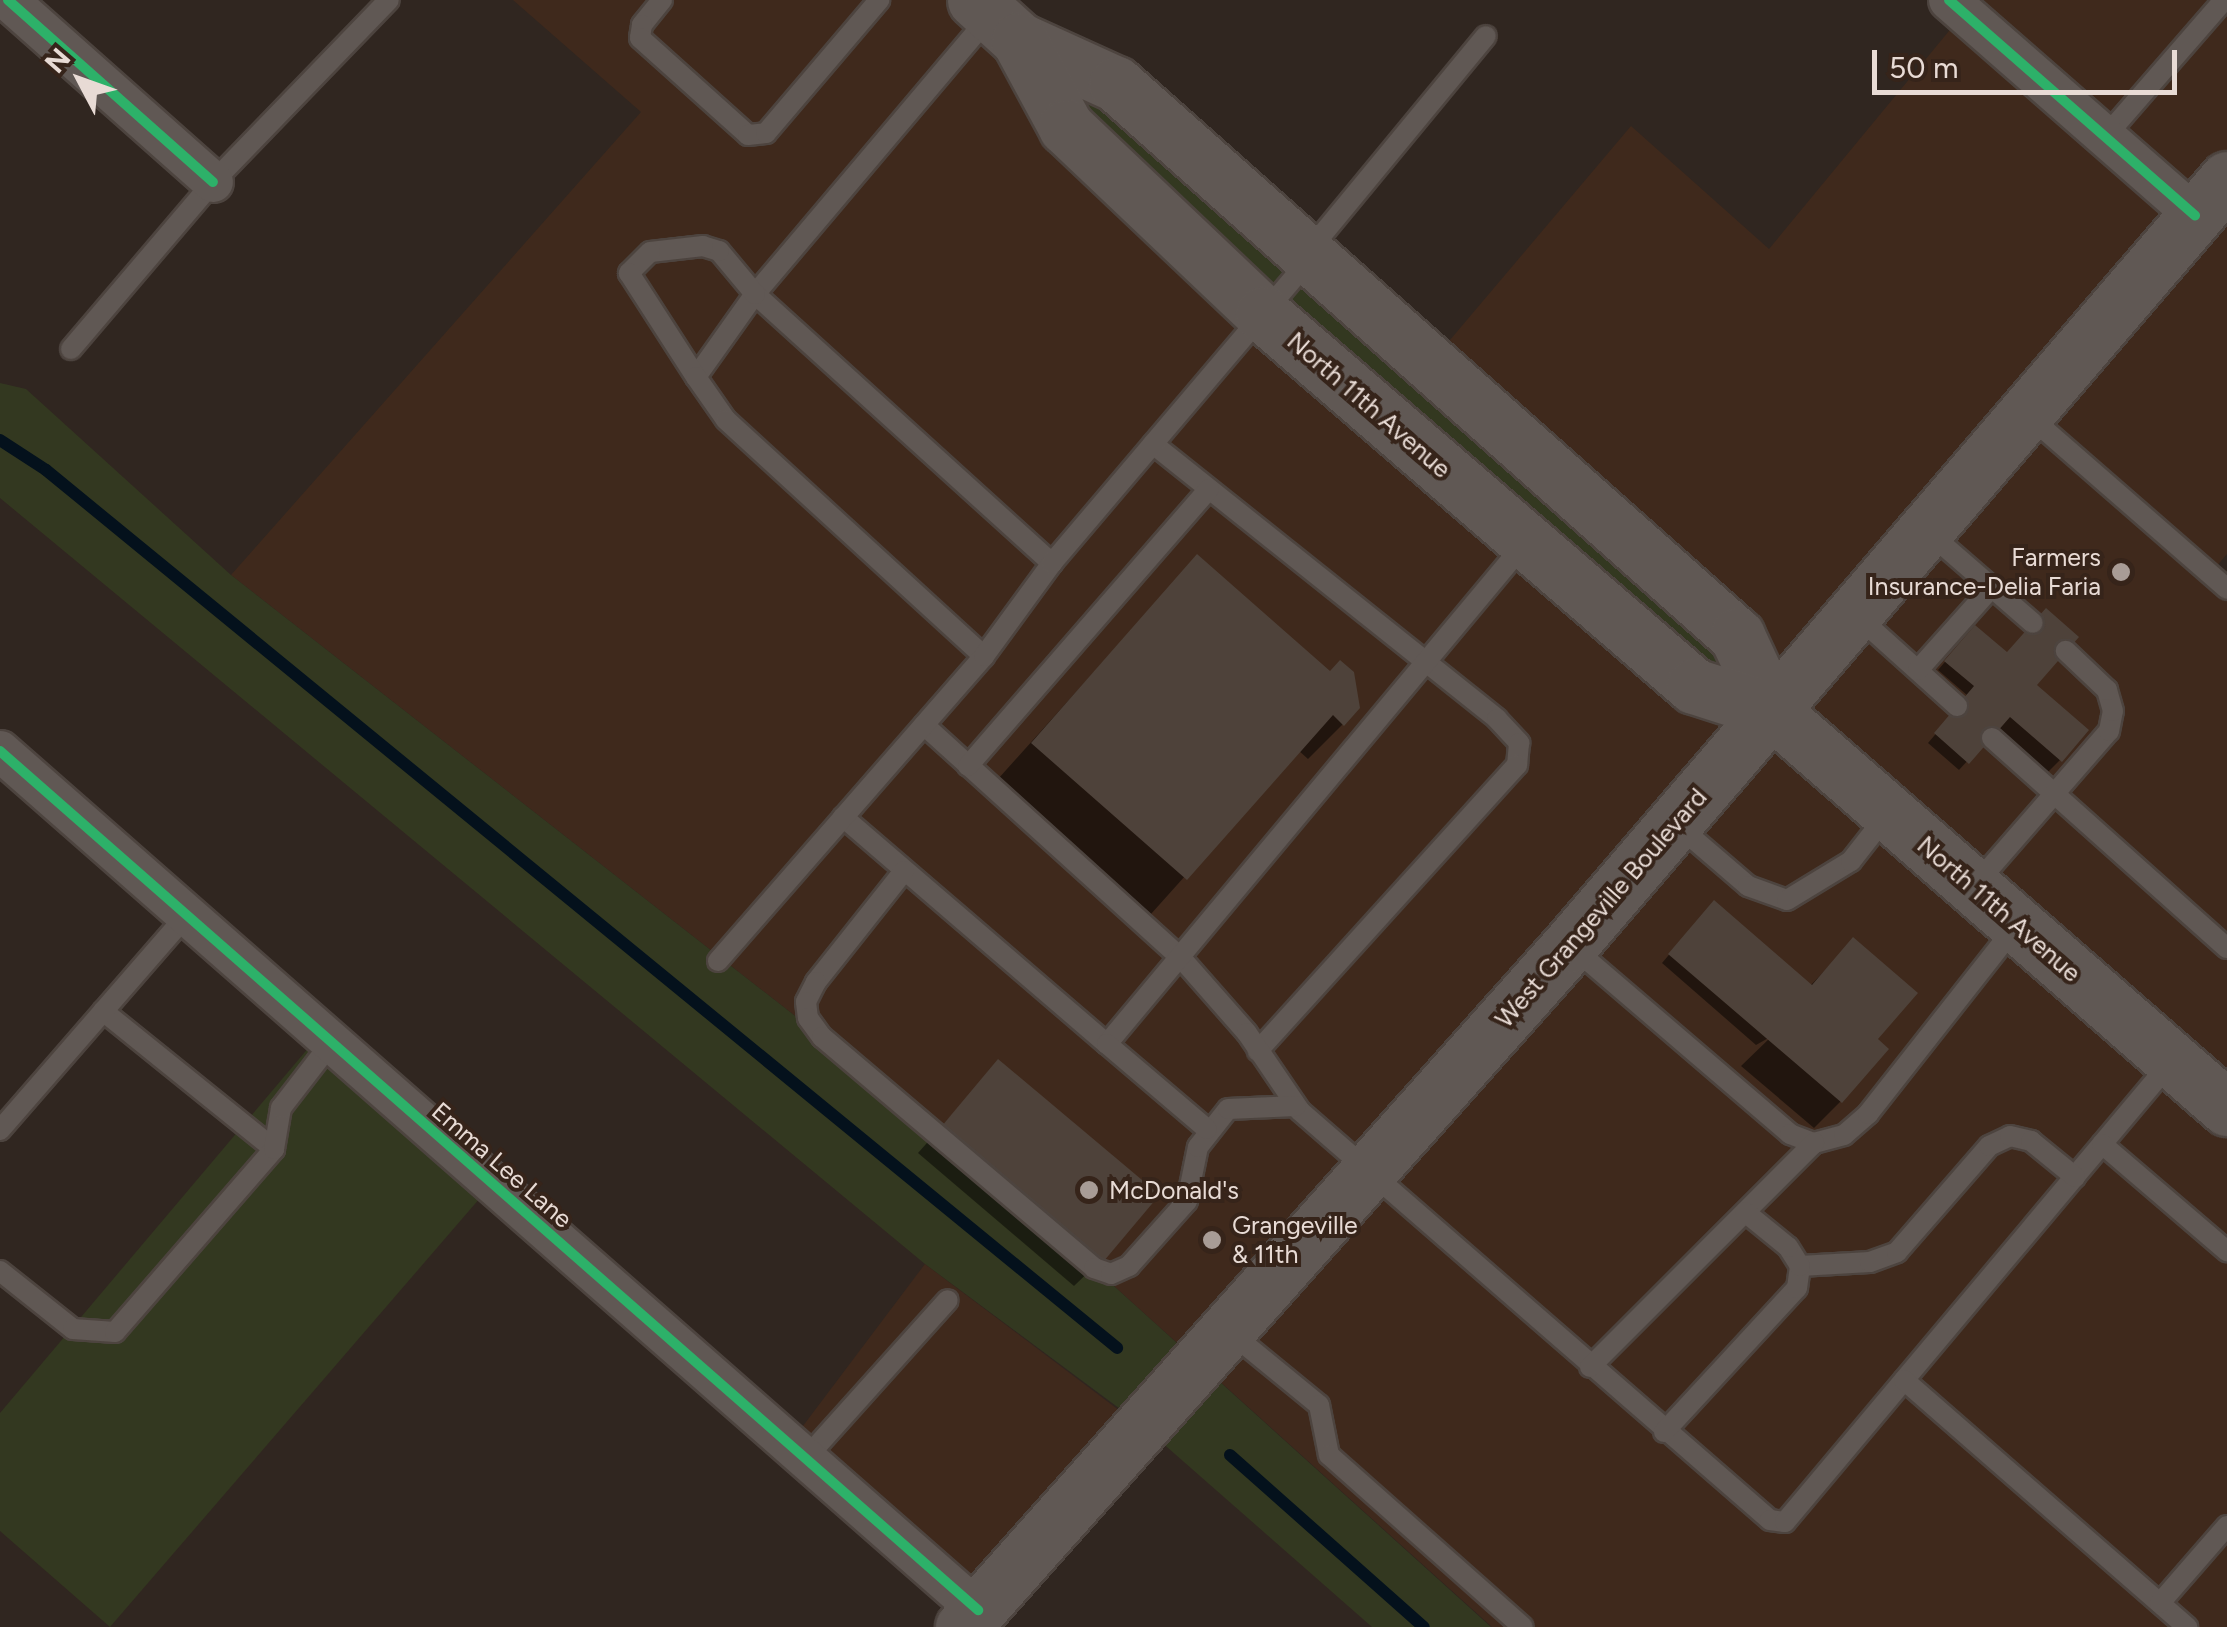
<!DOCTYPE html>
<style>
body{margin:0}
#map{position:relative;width:2227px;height:1627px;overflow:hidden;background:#302620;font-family:Figtree,sans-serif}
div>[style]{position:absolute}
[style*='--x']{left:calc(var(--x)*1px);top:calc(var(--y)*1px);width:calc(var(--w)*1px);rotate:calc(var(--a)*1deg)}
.built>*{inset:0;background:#3f291c;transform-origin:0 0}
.green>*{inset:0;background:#333820}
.shadow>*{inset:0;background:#0007}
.stream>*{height:12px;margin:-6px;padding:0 6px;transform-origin:6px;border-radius:6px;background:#04111c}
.building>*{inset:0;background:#4e423a;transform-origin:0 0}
.roads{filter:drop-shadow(2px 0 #4d443f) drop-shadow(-2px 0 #4d443f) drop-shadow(0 2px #4d443f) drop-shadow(0 -2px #4d443f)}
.service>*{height:20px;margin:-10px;padding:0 10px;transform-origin:10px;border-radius:10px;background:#605854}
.minor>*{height:40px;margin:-20px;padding:0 20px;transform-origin:20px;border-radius:20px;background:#605854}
.secondary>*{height:55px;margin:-27.5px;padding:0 27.5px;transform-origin:27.5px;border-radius:27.5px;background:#605854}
.cycleway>*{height:10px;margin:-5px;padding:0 5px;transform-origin:5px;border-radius:5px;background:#2db169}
.dots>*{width:28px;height:28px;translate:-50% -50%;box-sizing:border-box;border:5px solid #36241a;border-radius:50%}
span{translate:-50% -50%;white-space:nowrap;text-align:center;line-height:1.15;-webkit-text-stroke:8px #36241a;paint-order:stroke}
.street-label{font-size:25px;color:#e8dbd5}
.poi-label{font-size:25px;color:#e8dbd5}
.right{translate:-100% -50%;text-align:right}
.left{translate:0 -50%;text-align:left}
.north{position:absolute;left:30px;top:30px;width:100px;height:100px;-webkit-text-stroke:8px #36241a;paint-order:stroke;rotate:311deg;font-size:28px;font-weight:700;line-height:40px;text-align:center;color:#e8dbd5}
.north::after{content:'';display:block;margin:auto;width:35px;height:45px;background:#e8dbd5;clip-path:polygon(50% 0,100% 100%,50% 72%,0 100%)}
.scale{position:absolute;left:1872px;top:50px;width:305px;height:45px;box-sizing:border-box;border:5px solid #e8dbd5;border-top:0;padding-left:12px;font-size:30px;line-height:35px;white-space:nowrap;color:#e8dbd5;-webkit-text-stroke:8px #36241a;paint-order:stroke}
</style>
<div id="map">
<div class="built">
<div style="clip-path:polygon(513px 0,975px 0,1428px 366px,1631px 126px,1769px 249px,1963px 14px,1949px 0,2227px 0,2227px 554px,2210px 574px,2227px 589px,2227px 1627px,1492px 1627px,1094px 1268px,822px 1037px,231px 575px,641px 112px)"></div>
<div style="left:925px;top:1264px;width:272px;height:225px;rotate:37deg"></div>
</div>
<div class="green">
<div style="clip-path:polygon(1019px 40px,1116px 84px,1737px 636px,1772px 711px,1694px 686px,1263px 314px)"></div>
<div style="clip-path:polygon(0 383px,26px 389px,231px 575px,822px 1037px,1094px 1268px,1491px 1627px,1372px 1627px,1143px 1426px,925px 1264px,0 498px)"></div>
<div style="clip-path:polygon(321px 1033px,493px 1183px,110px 1627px,0 1531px,0 1413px)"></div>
</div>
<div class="shadow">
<div style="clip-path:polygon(1197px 557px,1343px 724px,1308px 759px,1298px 750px,1151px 914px,998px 779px)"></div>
<div style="clip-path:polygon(1967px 636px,2034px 685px,2060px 760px,2042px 778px,1992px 734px,1959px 770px,1928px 743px,1968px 696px,1938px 670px)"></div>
<div style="clip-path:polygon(1706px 911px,1810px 986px,1853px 941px,1875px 1040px,1840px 1102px,1814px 1128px,1741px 1066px,1772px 1036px,1756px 1045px,1662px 963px)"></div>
<div style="clip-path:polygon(998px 1063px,1101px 1260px,1074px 1286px,918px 1153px)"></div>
</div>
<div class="stream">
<div style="--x:0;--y:440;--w:55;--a:33.1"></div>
<div style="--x:46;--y:470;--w:1385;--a:39.34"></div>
<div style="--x:1230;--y:1455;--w:259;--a:41.6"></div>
</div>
<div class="building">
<div style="clip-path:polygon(1197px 554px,1330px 671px,1340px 660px,1354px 672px,1360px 708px,1344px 726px,1333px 715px,1187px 880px,1031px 743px)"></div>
<div style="clip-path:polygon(2046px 608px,2079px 637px,2037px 685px,2089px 730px,2062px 762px,2010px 717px,1969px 764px,1934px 733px,1974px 686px,1944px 661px,1975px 625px,2007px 652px)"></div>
<div style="clip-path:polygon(1714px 900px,1812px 985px,1853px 937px,1918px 993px,1878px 1039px,1889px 1049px,1842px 1103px,1668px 954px)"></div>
<div style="left:998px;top:1059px;width:211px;height:87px;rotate:40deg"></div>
</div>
<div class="roads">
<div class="service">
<div style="--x:662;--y:0;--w:32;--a:129"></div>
<div style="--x:642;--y:25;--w:13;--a:99"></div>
<div style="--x:640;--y:38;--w:145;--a:41.9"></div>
<div style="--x:748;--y:135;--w:18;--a:-6"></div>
<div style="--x:766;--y:133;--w:175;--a:-49.6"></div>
<div style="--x:990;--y:16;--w:364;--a:130.2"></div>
<div style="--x:755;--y:294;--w:401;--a:42.2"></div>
<div style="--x:2105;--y:137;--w:181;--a:-49"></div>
<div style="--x:1307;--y:253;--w:281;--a:-50.5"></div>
<div style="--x:71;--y:349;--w:219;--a:-49.6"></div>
<div style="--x:213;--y:182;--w:253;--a:-46"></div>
<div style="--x:696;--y:377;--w:102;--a:-54.6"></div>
<div style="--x:755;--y:294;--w:56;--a:-129.9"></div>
<div style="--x:719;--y:251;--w:17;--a:-163"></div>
<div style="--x:703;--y:246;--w:53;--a:173.5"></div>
<div style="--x:650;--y:252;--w:30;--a:135"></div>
<div style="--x:629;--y:273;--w:124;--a:57.2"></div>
<div style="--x:696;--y:377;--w:52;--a:55.1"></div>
<div style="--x:726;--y:420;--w:350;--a:42.5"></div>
<div style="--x:2029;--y:416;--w:263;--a:41.1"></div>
<div style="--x:1153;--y:444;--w:440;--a:38.6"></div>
<div style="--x:1497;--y:719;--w:33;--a:47"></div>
<div style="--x:1519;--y:743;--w:22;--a:95"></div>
<div style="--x:1517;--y:765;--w:386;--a:132.2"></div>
<div style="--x:1927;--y:531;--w:140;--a:41"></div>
<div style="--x:1856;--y:615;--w:136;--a:42"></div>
<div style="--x:1918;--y:670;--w:111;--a:-48.3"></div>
<div style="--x:924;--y:725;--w:348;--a:42.2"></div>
<div style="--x:1182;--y:959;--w:98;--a:48.7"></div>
<div style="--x:1247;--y:1033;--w:94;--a:55.8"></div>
<div style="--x:1300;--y:1111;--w:623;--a:41.03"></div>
<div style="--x:1770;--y:1520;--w:15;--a:8"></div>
<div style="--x:1785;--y:1522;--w:599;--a:-50.01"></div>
<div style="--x:1992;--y:738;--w:315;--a:41.8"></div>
<div style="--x:968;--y:766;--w:367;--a:-49"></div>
<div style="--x:843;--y:817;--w:348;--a:40.7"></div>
<div style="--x:1107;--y:1044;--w:652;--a:-50.16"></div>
<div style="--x:1676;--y:824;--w:95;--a:40.7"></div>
<div style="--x:1748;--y:886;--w:41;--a:19.7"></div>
<div style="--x:1787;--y:900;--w:75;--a:-31.4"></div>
<div style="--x:1851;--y:861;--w:58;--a:-52"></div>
<div style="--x:904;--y:871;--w:142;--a:128.4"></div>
<div style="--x:816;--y:982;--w:22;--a:117"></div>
<div style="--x:806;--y:1002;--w:16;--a:83"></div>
<div style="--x:808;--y:1018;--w:24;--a:54"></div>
<div style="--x:822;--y:1037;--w:357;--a:40.3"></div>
<div style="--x:1094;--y:1268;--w:18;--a:19"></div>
<div style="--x:1111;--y:1274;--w:20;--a:-24"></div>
<div style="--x:1129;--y:1266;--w:87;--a:-48.3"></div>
<div style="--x:1187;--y:1201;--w:55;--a:-78.5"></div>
<div style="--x:1198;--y:1147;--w:48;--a:-51.7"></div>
<div style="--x:1228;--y:1109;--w:68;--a:-2.5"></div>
<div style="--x:1975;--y:885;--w:204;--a:-49"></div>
<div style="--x:2109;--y:731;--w:20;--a:-79"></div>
<div style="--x:2113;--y:711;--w:22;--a:-106"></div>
<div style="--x:2107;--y:690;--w:57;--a:-136.4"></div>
<div style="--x:1571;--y:946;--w:289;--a:40.6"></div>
<div style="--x:1790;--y:1134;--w:26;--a:21"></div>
<div style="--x:1814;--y:1143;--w:31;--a:-15"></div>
<div style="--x:1844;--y:1135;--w:32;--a:-41"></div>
<div style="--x:1868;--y:1114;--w:239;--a:-51.8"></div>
<div style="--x:718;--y:961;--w:405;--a:-48.9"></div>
<div style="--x:984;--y:656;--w:115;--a:-53.8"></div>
<div style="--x:1052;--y:563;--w:397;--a:-49.7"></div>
<div style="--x:103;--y:1011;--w:220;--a:38.9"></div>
<div style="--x:1107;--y:1044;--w:131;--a:40.4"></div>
<div style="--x:0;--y:1130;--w:285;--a:-49"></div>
<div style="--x:2102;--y:1144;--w:165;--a:40.6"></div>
<div style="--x:1800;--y:1266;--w:70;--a:-3.3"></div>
<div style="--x:1870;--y:1262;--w:29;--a:-20"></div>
<div style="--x:1897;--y:1252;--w:140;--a:-49"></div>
<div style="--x:1989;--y:1146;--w:23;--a:-25"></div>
<div style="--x:2010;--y:1136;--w:22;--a:13"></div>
<div style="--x:2031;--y:1141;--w:57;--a:39.3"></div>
<div style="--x:0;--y:1271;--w:93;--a:38.5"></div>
<div style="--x:73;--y:1329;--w:42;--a:4.1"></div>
<div style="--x:115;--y:1332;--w:242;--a:-49"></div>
<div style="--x:274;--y:1149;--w:42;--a:-80.3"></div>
<div style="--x:281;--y:1108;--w:83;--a:-52.3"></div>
<div style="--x:1231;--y:1333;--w:114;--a:39.3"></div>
<div style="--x:1319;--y:1405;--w:51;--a:78.7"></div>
<div style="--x:1329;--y:1455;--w:259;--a:41.6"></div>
<div style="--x:1590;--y:1367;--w:317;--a:-45"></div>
<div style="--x:1904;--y:1380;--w:376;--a:41.1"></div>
<div style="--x:1664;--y:1432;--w:196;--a:-47.3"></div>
<div style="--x:1797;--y:1288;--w:22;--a:-82"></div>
<div style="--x:1800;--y:1266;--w:22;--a:-122"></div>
<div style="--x:1788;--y:1247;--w:55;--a:-140.9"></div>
<div style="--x:806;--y:1458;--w:212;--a:-48.1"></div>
<div style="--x:2160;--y:1603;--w:102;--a:-49"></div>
</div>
<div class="minor">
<div style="--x:8;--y:0;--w:274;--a:41.6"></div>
<div style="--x:1949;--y:0;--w:327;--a:41.2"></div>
<div style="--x:0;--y:751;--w:1302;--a:41.29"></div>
</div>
<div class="secondary">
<div style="--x:975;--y:0;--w:59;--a:42.3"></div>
<div style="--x:1019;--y:40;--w:107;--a:24.4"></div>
<div style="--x:1116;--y:84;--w:831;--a:41.63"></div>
<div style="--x:1737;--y:636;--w:83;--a:65"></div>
<div style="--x:1019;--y:40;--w:99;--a:61.6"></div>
<div style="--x:1066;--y:127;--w:272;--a:43.5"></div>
<div style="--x:1263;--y:314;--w:569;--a:40.8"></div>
<div style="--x:1694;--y:686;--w:82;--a:17.8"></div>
<div style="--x:1772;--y:711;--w:604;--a:41.11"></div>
<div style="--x:963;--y:1627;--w:913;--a:-48.33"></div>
<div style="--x:1570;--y:945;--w:1009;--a:-49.38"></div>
</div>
</div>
<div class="cycleway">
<div style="--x:8;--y:0;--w:274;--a:41.6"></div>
<div style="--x:1949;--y:0;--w:327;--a:41.2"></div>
<div style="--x:0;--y:751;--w:1302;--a:41.29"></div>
</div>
<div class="dots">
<div style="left:2121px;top:572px;background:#a89c96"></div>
<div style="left:1089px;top:1190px;background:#a89c96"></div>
<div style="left:1212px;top:1240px;background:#a89c96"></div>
</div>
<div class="street-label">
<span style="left:1369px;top:405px;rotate:41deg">North 11th Avenue</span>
<span style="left:1601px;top:908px;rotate:-49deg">West Grangeville Boulevard</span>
<span style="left:1999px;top:909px;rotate:41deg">North 11th Avenue</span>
<span style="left:502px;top:1165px;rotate:41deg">Emma Lee Lane</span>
</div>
<div class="poi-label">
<span class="right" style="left:2101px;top:572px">Farmers<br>Insurance-Delia Faria</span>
<span class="left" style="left:1109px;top:1190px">McDonald's</span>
<span class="left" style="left:1232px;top:1240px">Grangeville<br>&amp; 11th</span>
</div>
<div class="north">N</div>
<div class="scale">50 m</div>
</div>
